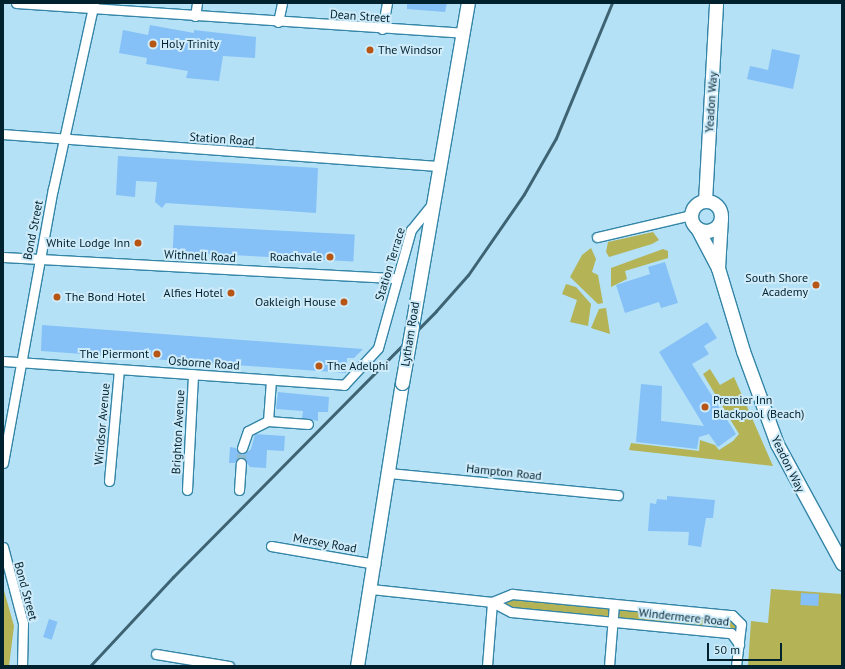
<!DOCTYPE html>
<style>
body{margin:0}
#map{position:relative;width:845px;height:669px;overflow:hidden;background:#b4e1f6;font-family:"PT Sans",sans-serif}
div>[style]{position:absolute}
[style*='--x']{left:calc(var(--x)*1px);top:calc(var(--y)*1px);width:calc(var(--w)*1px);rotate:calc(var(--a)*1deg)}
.green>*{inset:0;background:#b4b356}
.building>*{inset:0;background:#85c0f7;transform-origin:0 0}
.street-tunnel>*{height:9px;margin-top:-4.5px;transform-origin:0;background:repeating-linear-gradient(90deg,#90bbce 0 9px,transparent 0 13.5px)}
.roads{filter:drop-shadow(1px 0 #3485a6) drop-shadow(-1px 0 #3485a6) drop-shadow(0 1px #3485a6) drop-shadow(0 -1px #3485a6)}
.street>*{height:9px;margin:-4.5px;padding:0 4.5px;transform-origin:4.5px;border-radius:4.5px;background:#fff}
.secondary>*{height:13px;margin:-6.5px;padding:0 6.5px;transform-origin:6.5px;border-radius:6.5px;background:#fff}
.secondary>.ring{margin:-6.5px;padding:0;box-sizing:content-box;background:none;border:13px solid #fff;border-radius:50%}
.rail>*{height:3px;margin:-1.5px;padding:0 1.5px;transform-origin:1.5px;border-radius:1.5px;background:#3e6373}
.bridges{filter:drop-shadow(1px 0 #3485a6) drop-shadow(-1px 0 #3485a6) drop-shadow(0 1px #3485a6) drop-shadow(0 -1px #3485a6)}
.secondary-bridge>*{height:13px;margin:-6.5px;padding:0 6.5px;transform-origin:6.5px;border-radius:6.5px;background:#fff}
.dots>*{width:11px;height:11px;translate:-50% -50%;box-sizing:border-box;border:2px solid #ceebfa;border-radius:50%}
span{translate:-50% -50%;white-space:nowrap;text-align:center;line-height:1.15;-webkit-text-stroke:4px #ceebfa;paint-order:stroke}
.street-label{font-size:12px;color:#00212e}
.poi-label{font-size:12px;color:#00212e}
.left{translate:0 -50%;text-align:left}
.right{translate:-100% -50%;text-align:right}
.frame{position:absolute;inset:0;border:4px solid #00212e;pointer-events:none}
.scale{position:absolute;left:707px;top:643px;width:75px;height:18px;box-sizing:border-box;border:2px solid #00212e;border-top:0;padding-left:5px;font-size:12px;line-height:14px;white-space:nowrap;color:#00212e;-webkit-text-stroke:3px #ceebfa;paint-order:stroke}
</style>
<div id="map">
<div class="green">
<div style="clip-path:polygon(653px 232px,659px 240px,652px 244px,609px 257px,606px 252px,608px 242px)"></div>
<div style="clip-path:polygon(591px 248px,596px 259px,592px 272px,598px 275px,603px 303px,598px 304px,570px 277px,582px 255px)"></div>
<div style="clip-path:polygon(663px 249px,668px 251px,668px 258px,625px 271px,627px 279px,611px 287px,611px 268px)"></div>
<div style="clip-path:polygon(566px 284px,576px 287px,591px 304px,588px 326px,570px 322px,577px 300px,562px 294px)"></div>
<div style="clip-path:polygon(606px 308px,610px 334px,591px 328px,599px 309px)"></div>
<div style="clip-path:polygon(710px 369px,720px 385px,734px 377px,773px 466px,629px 450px,631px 443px,699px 451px,700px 440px,715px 445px,719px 450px,733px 441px,739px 434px,703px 374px)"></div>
<div style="clip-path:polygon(3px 587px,14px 626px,9px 666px,3px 666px)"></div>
<div style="clip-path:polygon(771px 589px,842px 594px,842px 666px,748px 666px,751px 621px,768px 623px)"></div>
<div style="clip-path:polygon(502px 596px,738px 618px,735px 636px,511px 612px,492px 602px)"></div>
</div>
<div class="building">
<div style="clip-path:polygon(407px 3px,447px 3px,445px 12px,407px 9px)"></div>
<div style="clip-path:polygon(150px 25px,194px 33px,194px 30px,256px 37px,255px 58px,223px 56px,219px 81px,186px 78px,188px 71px,146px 64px,147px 58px,119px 53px,123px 30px,148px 35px)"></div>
<div style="clip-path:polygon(772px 49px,800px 55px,793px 89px,747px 79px,750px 66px,768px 70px)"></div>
<div style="clip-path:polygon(118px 156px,318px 168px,316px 213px,166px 203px,162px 208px,155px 202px,157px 182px,136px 181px,135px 197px,116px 195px)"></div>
<div style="left:174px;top:225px;width:181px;height:27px;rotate:3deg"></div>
<div style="clip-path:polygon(665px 262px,678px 303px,661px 308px,659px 302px,625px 313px,616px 285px,650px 274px,648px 267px)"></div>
<div style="clip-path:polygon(707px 322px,717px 338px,704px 346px,709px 354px,692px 364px,736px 434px,718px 447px,709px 434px,699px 437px,697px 449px,636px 442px,641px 384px,662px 386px,661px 421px,704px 426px,659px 352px)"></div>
<div style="clip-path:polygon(42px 325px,363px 349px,354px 358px,347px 358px,346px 373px,41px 351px)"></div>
<div style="clip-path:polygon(278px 392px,329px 397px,328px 412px,318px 412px,318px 421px,302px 418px,303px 411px,276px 409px)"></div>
<div style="clip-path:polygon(255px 434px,285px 436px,284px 451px,267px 450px,266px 468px,250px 467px,242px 457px,235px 463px,229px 463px,230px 447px,236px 448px,240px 453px,246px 453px,251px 449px)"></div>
<div style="clip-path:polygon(667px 496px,715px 500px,713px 518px,706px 518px,701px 547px,688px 545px,689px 532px,648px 531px,650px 503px,656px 504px,657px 499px,667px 500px)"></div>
<div style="left:801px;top:593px;width:18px;height:12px;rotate:3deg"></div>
<div style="left:49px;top:619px;width:9px;height:19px;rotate:18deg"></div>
</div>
<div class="street-tunnel">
<div style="--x:241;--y:463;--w:15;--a:-86"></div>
</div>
<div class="roads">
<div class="street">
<div style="--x:16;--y:3;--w:448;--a:3.8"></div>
<div style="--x:195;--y:16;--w:13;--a:-81"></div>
<div style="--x:278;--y:22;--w:19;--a:-78"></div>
<div style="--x:382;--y:29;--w:26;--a:-79"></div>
<div style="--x:3;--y:134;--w:438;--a:4.2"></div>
<div style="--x:597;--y:237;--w:97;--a:-13.2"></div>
<div style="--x:3;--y:257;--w:394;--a:3.1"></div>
<div style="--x:3;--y:361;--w:342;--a:4"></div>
<div style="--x:344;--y:385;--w:50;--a:-47.4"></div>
<div style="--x:378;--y:348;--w:123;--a:-74.4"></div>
<div style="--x:411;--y:230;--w:33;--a:-51"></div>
<div style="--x:268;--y:421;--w:40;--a:4.3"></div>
<div style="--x:242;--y:448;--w:18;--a:-71"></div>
<div style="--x:248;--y:431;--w:22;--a:-27"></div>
<div style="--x:268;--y:421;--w:41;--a:-85.8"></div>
<div style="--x:3;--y:463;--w:279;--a:-79.7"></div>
<div style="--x:53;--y:189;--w:190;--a:-77.6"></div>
<div style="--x:388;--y:473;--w:231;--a:5.5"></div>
<div style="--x:109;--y:481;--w:112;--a:-84.9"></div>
<div style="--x:187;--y:490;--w:116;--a:-87"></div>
<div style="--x:239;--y:490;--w:27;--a:-86"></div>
<div style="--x:271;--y:546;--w:106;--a:9.8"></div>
<div style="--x:3;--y:547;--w:79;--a:75.3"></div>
<div style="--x:23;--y:623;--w:43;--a:91.3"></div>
<div style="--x:371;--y:589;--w:122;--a:6.1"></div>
<div style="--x:492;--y:602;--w:21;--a:28"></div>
<div style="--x:511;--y:612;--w:221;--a:5.5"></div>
<div style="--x:731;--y:633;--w:14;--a:54"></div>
<div style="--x:492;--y:602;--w:22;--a:-22"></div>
<div style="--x:512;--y:594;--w:221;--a:5.5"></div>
<div style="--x:732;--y:615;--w:13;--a:45"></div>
<div style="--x:741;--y:624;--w:42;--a:96.8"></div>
<div style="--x:156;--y:654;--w:74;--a:9.3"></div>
<div style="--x:487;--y:666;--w:64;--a:-85.5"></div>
<div style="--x:609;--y:666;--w:62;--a:-85.4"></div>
</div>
<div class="secondary">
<div style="--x:705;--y:201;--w:198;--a:-86.8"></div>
<div class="ring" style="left:691px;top:201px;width:17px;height:17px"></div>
<div style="--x:697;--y:228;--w:45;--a:62.3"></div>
<div style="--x:718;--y:268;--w:87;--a:73.2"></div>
<div style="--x:743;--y:351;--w:99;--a:69.9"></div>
<div style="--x:777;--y:444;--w:136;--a:61.4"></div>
<div style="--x:718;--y:268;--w:50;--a:-86.6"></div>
<div style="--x:412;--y:326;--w:328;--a:-80.2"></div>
<div style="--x:357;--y:666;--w:287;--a:-81"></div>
</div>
</div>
<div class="rail">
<div style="--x:90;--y:666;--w:122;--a:-47"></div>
<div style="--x:173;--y:577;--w:374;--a:-45.3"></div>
<div style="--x:436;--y:311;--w:48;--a:-48.4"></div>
<div style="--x:468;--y:275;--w:98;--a:-55.3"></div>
<div style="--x:524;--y:194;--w:64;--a:-60.3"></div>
<div style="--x:556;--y:138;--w:146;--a:-67.5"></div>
</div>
<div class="bridges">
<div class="secondary-bridge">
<div style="--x:402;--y:383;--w:58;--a:-80"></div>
</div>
</div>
<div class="dots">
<div style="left:153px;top:44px;background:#b65514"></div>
<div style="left:370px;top:50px;background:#b65514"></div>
<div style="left:138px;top:243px;background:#b65514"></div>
<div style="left:330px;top:257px;background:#b65514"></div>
<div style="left:816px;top:285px;background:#b65514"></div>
<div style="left:231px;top:293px;background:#b65514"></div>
<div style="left:57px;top:297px;background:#b65514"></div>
<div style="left:344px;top:302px;background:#b65514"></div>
<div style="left:157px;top:354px;background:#b65514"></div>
<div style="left:319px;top:366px;background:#b65514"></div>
<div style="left:705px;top:407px;background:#b65514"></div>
</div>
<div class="street-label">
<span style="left:360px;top:16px;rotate:4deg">Dean Street</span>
<span style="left:711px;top:102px;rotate:-86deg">Yeadon Way</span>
<span style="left:222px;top:139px;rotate:4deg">Station Road</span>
<span style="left:33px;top:230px;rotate:-79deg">Bond Street</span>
<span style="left:200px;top:256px;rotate:3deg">Withnell Road</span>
<span style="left:390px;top:264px;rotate:-73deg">Station Terrace</span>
<span style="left:410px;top:334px;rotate:-81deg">Lytham Road</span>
<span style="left:204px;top:363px;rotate:4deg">Osborne Road</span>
<span style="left:102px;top:424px;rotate:-85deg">Windsor Avenue</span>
<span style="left:178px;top:432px;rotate:-87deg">Brighton Avenue</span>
<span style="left:788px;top:464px;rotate:64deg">Yeadon Way</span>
<span style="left:504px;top:472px;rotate:6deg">Hampton Road</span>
<span style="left:325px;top:543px;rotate:10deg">Mersey Road</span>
<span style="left:26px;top:591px;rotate:75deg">Bond Street</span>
<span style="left:684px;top:617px;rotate:6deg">Windermere Road</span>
</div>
<div class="poi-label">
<span class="left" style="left:161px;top:44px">Holy Trinity</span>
<span class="left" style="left:378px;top:50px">The Windsor</span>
<span class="right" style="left:130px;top:243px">White Lodge Inn</span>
<span class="right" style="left:322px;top:257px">Roachvale</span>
<span class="right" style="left:808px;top:285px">South Shore<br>Academy</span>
<span class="right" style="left:223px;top:293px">Alfies Hotel</span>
<span class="left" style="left:65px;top:297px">The Bond Hotel</span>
<span class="right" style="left:336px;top:302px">Oakleigh House</span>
<span class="right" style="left:149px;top:354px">The Piermont</span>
<span class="left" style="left:327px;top:366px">The Adelphi</span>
<span class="left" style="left:713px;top:407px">Premier Inn<br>Blackpool (Beach)</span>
</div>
<div class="frame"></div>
<div class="scale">50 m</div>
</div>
